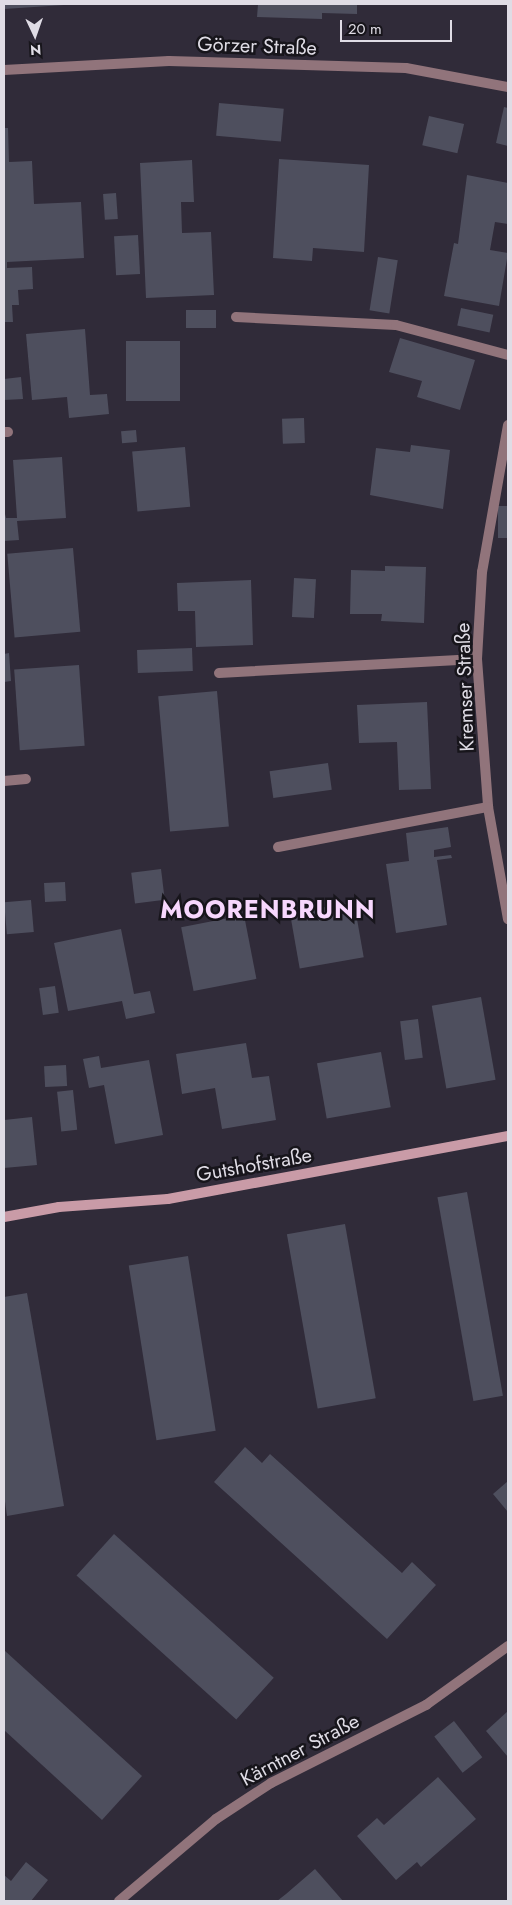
<!DOCTYPE html>
<meta charset="utf-8">
<style>
body{margin:0}
#map{position:relative;width:512px;height:1905px;overflow:hidden;background:#302b39;font-family:Jost,sans-serif}
div>[style]{position:absolute}
[style*='--x']{left:calc(var(--x)*1px);top:calc(var(--y)*1px);width:calc(var(--w)*1px);rotate:calc(var(--a)*1deg)}
.building>*{inset:0;background:#4e4f5e;transform-origin:0 0}
.lane>*{height:10px;margin:-5px;padding:0 5px;transform-origin:5px;border-radius:5px;background:#91747b}
.street>*{height:10px;margin:-5px;padding:0 5px;transform-origin:5px;border-radius:5px;background:#91747b}
.secondary>*{height:10px;margin:-5px;padding:0 5px;transform-origin:5px;border-radius:5px;background:#c99ba7}
span{translate:-50% -50%;white-space:nowrap;text-align:center;line-height:1.15;-webkit-text-stroke:5px #17151b;paint-order:stroke}
.street-label{font-size:20px;color:#dfdce5}
.district-label{font-size:25px;color:#f7d7fd;font-weight:700;letter-spacing:1px}
.frame{position:absolute;inset:0;border:5px solid #dfdce5;pointer-events:none}
.north{position:absolute;left:10px;top:10px;width:50px;height:50px;-webkit-text-stroke:4px #17151b;paint-order:stroke;rotate:177deg;font-size:14px;font-weight:700;line-height:20px;text-align:center;color:#dfdce5}
.north::after{content:'';display:block;margin:auto;width:18px;height:22px;background:#dfdce5;clip-path:polygon(50% 0,100% 100%,50% 72%,0 100%)}
.scale{position:absolute;left:340px;top:20px;width:112px;height:22px;box-sizing:border-box;border:2px solid #dfdce5;border-top:0;padding-left:6px;font-size:15px;line-height:18px;white-space:nowrap;color:#dfdce5;-webkit-text-stroke:4px #17151b;paint-order:stroke}
</style>
<div id="map">
<div class="building">
<div style="clip-path:polygon(4px 4px,64px 4px,64px 5px,4px 9px)"></div>
<div style="clip-path:polygon(258px 4px,357px 4px,357px 14px,322px 13px,322px 19px,257px 17px)"></div>
<div style="left:219px;top:103px;width:65px;height:33px;rotate:5deg"></div>
<div style="clip-path:polygon(504px 107px,508px 108px,508px 146px,496px 143px)"></div>
<div style="left:429px;top:116px;width:36px;height:30px;rotate:13deg"></div>
<div style="clip-path:polygon(4px 128px,8px 128px,9px 162px,32px 161px,34px 204px,81px 202px,84px 258px,7px 262px,7px 268px,32px 267px,33px 289px,18px 290px,19px 305px,12px 305px,13px 322px,4px 322px)"></div>
<div style="clip-path:polygon(279px 159px,369px 165px,364px 252px,313px 248px,312px 261px,273px 258px)"></div>
<div style="clip-path:polygon(192px 160px,194px 202px,181px 202px,182px 233px,211px 232px,214px 295px,146px 298px,140px 163px)"></div>
<div style="clip-path:polygon(467px 175px,508px 183px,508px 224px,495px 222px,490px 250px,508px 253px,499px 306px,444px 296px,454px 243px,458px 244px)"></div>
<div style="left:116px;top:193px;width:26px;height:13px;rotate:86deg"></div>
<div style="left:138px;top:235px;width:39px;height:24px;rotate:87deg"></div>
<div style="left:378px;top:257px;width:20px;height:54px;rotate:9deg"></div>
<div style="left:461px;top:308px;width:33px;height:18px;rotate:12deg"></div>
<div style="left:186px;top:310px;width:30px;height:18px"></div>
<div style="clip-path:polygon(85px 329px,90px 395px,107px 394px,109px 414px,69px 418px,67px 397px,32px 400px,26px 334px)"></div>
<div style="clip-path:polygon(400px 338px,475px 360px,460px 410px,417px 397px,422px 381px,389px 372px)"></div>
<div style="left:126px;top:341px;width:54px;height:60px"></div>
<div style="clip-path:polygon(21px 377px,23px 399px,4px 400px,4px 379px)"></div>
<div style="left:304px;top:418px;width:25px;height:22px;rotate:88deg"></div>
<div style="left:136px;top:430px;width:12px;height:15px;rotate:85deg"></div>
<div style="clip-path:polygon(411px 445px,450px 450px,443px 509px,370px 495px,376px 448px,410px 452px)"></div>
<div style="left:185px;top:447px;width:60px;height:53px;rotate:85deg"></div>
<div style="clip-path:polygon(62px 457px,66px 518px,17px 521px,19px 540px,4px 541px,4px 510px,6px 518px,17px 518px,13px 460px)"></div>
<div style="left:498px;top:506px;width:10px;height:32px"></div>
<div style="left:73px;top:548px;width:84px;height:66px;rotate:85deg"></div>
<div style="clip-path:polygon(385px 566px,426px 567px,424px 623px,381px 621px,382px 614px,350px 614px,351px 570px,385px 571px)"></div>
<div style="left:294px;top:578px;width:22px;height:39px;rotate:3deg"></div>
<div style="clip-path:polygon(251px 580px,253px 645px,196px 647px,195px 611px,178px 611px,177px 583px)"></div>
<div style="left:192px;top:648px;width:23px;height:55px;rotate:88deg"></div>
<div style="clip-path:polygon(9px 653px,11px 681px,4px 682px,4px 654px)"></div>
<div style="left:79px;top:665px;width:81px;height:65px;rotate:86deg"></div>
<div style="left:217px;top:691px;width:136px;height:59px;rotate:85deg"></div>
<div style="clip-path:polygon(427px 702px,431px 789px,399px 790px,397px 742px,359px 743px,357px 705px)"></div>
<div style="left:328px;top:763px;width:27px;height:59px;rotate:82deg"></div>
<div style="clip-path:polygon(448px 827px,451px 847px,434px 850px,434px 857px,451px 855px,452px 858px,437px 860px,447px 925px,396px 933px,386px 864px,409px 861px,406px 833px)"></div>
<div style="left:161px;top:869px;width:31px;height:30px;rotate:83deg"></div>
<div style="left:65px;top:882px;width:19px;height:21px;rotate:87deg"></div>
<div style="left:31px;top:900px;width:32px;height:27px;rotate:85deg"></div>
<div style="left:354px;top:902px;width:56px;height:65px;rotate:80deg"></div>
<div style="left:244px;top:915px;width:65px;height:64px;rotate:79deg"></div>
<div style="clip-path:polygon(121px 929px,134px 994px,150px 991px,155px 1013px,126px 1019px,122px 1001px,68px 1011px,54px 943px)"></div>
<div style="left:55px;top:986px;width:27px;height:16px;rotate:82deg"></div>
<div style="left:481px;top:997px;width:84px;height:50px;rotate:80deg"></div>
<div style="left:418px;top:1019px;width:39px;height:18px;rotate:83deg"></div>
<div style="clip-path:polygon(246px 1043px,252px 1078px,269px 1076px,276px 1120px,222px 1129px,215px 1088px,182px 1094px,176px 1054px)"></div>
<div style="left:381px;top:1052px;width:56px;height:65px;rotate:80deg"></div>
<div style="clip-path:polygon(99px 1056px,101px 1068px,149px 1060px,163px 1135px,115px 1144px,104px 1085px,89px 1088px,83px 1059px)"></div>
<div style="left:66px;top:1065px;width:21px;height:22px;rotate:87deg"></div>
<div style="left:73px;top:1090px;width:40px;height:16px;rotate:84deg"></div>
<div style="clip-path:polygon(32px 1117px,37px 1165px,4px 1168px,4px 1120px)"></div>
<div style="left:467px;top:1192px;width:207px;height:30px;rotate:80deg"></div>
<div style="left:345px;top:1224px;width:177px;height:59px;rotate:80deg"></div>
<div style="left:188px;top:1256px;width:177px;height:60px;rotate:81deg"></div>
<div style="clip-path:polygon(27px 1293px,64px 1506px,7px 1516px,4px 1494px,4px 1297px)"></div>
<div style="clip-path:polygon(245px 1447px,262px 1463px,270px 1454px,402px 1573px,412px 1562px,436px 1585px,387px 1639px,214px 1482px)"></div>
<div style="clip-path:polygon(508px 1481px,508px 1512px,493px 1494px)"></div>
<div style="left:114px;top:1534px;width:215px;height:56px;rotate:42deg"></div>
<div style="clip-path:polygon(4px 1650px,142px 1776px,102px 1820px,4px 1730px)"></div>
<div style="clip-path:polygon(508px 1711px,508px 1757px,486px 1731px)"></div>
<div style="left:454px;top:1721px;width:46px;height:25px;rotate:52deg"></div>
<div style="clip-path:polygon(438px 1777px,476px 1819px,421px 1867px,417px 1862px,396px 1880px,357px 1836px,377px 1818px,384px 1825px)"></div>
<div style="clip-path:polygon(26px 1862px,48px 1880px,31px 1901px,4px 1901px,4px 1875px,11px 1881px)"></div>
<div style="clip-path:polygon(315px 1869px,343px 1901px,277px 1901px,286px 1894px)"></div>
</div>
<div class="lane">
<div style="--x:236;--y:317;--w:160;--a:2.9"></div>
<div style="--x:396;--y:325;--w:116;--a:15"></div>
<div style="--x:4;--y:432;--w:4;--a:0"></div>
<div style="--x:219;--y:673;--w:258;--a:-3.1"></div>
<div style="--x:4;--y:781;--w:22;--a:-5"></div>
<div style="--x:278;--y:847;--w:214;--a:-10.8"></div>
</div>
<div class="street">
<div style="--x:4;--y:70;--w:165;--a:-3.1"></div>
<div style="--x:169;--y:61;--w:237;--a:1.7"></div>
<div style="--x:406;--y:68;--w:104;--a:10.6"></div>
<div style="--x:508;--y:425;--w:149;--a:100"></div>
<div style="--x:482;--y:572;--w:87;--a:93.3"></div>
<div style="--x:477;--y:659;--w:148;--a:85.7"></div>
<div style="--x:488;--y:807;--w:114;--a:79.9"></div>
<div style="--x:119;--y:1901;--w:127;--a:-40.2"></div>
<div style="--x:216;--y:1819;--w:66;--a:-33.2"></div>
<div style="--x:271;--y:1783;--w:174;--a:-26.7"></div>
<div style="--x:426;--y:1705;--w:101;--a:-35.7"></div>
</div>
<div class="secondary">
<div style="--x:4;--y:1217;--w:56;--a:-10.3"></div>
<div style="--x:59;--y:1207;--w:109;--a:-4.2"></div>
<div style="--x:168;--y:1199;--w:346;--a:-10.5"></div>
</div>
<div class="street-label">
<span style="left:257px;top:46px;rotate:2deg">Görzer Straße</span>
<span style="left:465px;top:687px;rotate:-92deg">Kremser Straße</span>
<span style="left:254px;top:1165px;rotate:-10deg">Gutshofstraße</span>
<span style="left:300px;top:1750px;rotate:-28deg">Kärntner Straße</span>
</div>
<div class="district-label">
<span style="left:268px;top:909px">MOORENBRUNN</span>
</div>
<div class="frame"></div>
<div class="north">N</div>
<div class="scale">20 m</div>
</div>
